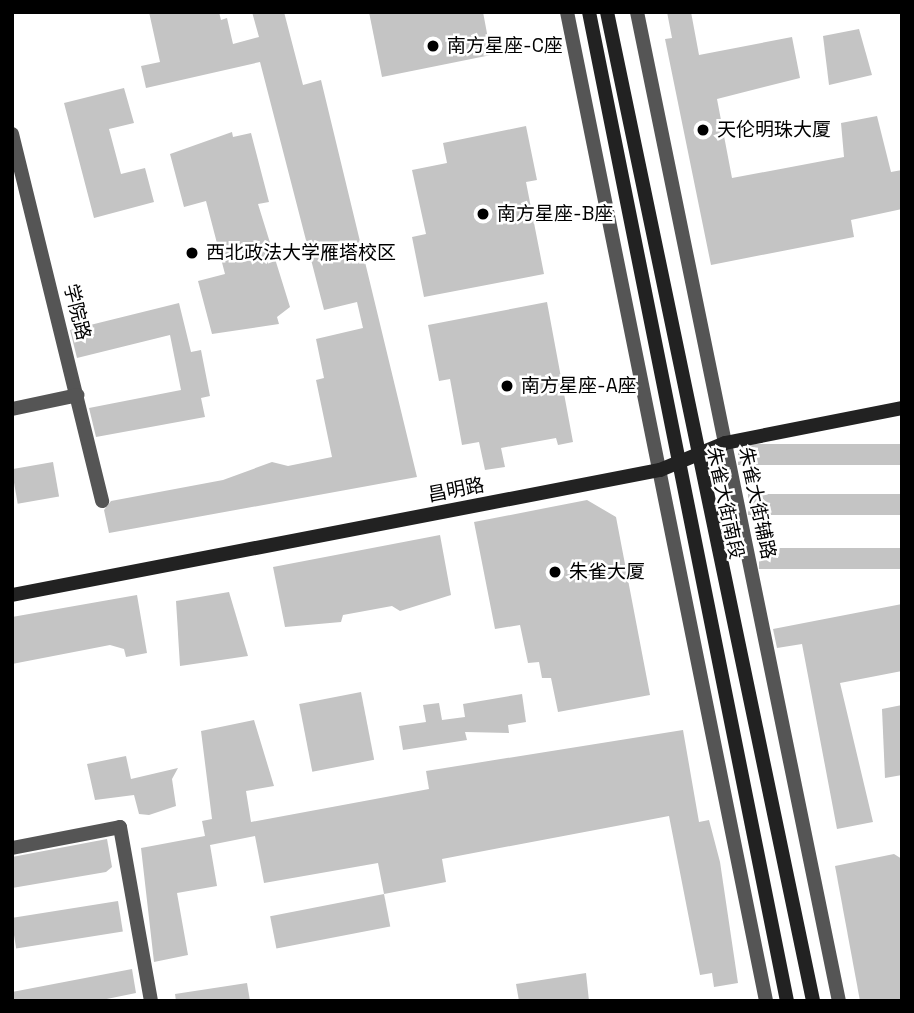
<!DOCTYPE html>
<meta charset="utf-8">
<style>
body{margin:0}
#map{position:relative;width:914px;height:1013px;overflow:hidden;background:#fff;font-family:"Space Grotesk","Noto Sans SC",sans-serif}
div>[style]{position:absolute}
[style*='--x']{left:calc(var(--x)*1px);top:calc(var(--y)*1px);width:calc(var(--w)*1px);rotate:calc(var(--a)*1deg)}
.building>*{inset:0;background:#c4c4c4;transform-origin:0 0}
.street>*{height:14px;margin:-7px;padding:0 7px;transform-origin:7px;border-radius:7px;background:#555}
.secondary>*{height:14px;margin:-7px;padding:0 7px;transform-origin:7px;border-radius:7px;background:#222}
.dots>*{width:19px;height:19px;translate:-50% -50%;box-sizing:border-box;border:4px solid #fff;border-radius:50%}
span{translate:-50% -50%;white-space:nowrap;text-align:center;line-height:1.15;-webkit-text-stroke:5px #fff;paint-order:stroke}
.poi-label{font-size:19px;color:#000}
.left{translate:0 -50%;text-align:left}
.street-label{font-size:19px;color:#000}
.frame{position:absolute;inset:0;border:14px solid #000;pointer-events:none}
</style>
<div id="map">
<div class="building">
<div style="clip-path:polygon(149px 12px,219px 12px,221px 20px,227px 18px,233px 44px,259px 37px,252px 12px,284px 12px,303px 85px,321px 80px,417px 477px,109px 533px,104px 510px,111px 501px,223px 480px,272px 462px,288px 466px,332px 457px,316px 380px,324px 378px,316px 339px,363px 328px,357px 302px,324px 310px,260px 62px,146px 88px,141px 66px,160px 62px)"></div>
<div style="clip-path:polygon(369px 12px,483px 12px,491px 55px,382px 77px)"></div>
<div style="clip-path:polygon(667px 12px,691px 12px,699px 55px,792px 37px,800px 78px,717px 99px,732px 178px,844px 157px,841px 123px,877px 116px,891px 172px,902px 170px,902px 209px,851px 220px,854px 237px,711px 265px,665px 39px,672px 38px)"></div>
<div style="clip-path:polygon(859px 29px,872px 75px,829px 85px,823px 36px)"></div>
<div style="clip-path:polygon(124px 88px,134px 123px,109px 129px,121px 174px,145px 168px,154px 202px,94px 218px,64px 103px)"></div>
<div style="clip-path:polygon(526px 126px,537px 180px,526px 182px,544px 274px,424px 297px,412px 237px,426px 234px,412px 170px,447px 163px,443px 143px)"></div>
<div style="clip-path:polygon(232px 132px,233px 137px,251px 133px,269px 202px,258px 204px,290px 307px,277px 317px,279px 324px,212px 334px,198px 281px,225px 274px,206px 201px,184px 207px,170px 154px)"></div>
<div style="clip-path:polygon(547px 302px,573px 442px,558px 445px,556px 438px,501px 448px,505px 467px,485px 470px,479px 442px,462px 445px,450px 379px,439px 381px,428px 325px)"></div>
<div style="clip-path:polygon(179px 303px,191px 352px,201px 350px,210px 396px,201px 398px,205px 417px,96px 437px,89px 408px,181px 390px,170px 335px,77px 358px,70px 330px)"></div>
<div style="left:902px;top:444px;width:21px;height:164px;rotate:90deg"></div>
<div style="left:53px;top:462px;width:35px;height:42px;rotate:80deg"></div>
<div style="left:902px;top:494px;width:21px;height:154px;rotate:90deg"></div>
<div style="clip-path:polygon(587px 500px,616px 517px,650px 695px,558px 712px,551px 678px,542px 678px,539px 662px,528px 663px,520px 625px,495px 629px,474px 522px)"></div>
<div style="clip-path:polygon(440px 535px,451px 595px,400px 611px,392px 606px,343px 615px,341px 622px,285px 627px,273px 567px)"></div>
<div style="left:902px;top:548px;width:21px;height:143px;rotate:90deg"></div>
<div style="clip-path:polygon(229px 592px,248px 656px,180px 666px,176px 601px)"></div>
<div style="clip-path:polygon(137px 595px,147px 653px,126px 657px,124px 649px,110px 645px,12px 664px,12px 617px)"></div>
<div style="clip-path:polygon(902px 604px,902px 671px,840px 683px,873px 822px,837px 829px,802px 644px,777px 648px,773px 629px)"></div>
<div style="left:361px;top:692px;width:69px;height:63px;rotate:79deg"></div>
<div style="clip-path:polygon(522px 694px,526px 722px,508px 725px,509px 733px,465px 732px,467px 740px,403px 750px,399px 726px,426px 722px,423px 705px,439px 703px,442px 720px,465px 717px,463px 704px)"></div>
<div style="clip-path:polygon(902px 705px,902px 775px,885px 778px,882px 709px)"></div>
<div style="clip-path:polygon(254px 720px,274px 786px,246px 791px,251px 822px,429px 789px,426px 771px,683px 730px,699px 822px,709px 820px,720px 862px,738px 983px,714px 987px,712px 973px,700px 975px,669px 816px,442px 859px,446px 882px,384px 894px,378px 863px,264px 883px,255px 836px,210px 845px,217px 886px,177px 893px,188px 955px,154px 962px,141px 848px,205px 836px,202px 821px,212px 819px,201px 731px)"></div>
<div style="clip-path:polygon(126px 756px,131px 779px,178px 768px,172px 779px,176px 806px,149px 815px,139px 814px,134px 795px,95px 800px,87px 764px)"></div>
<div style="clip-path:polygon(107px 839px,112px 867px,106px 872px,12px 888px,12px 857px)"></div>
<div style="clip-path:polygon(894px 854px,902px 859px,902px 1001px,860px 1001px,835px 866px)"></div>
<div style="left:384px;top:894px;width:33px;height:116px;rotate:79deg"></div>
<div style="left:118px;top:901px;width:31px;height:108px;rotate:81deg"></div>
<div style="clip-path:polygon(132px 969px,136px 993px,97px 1001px,12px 1001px,12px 992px)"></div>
<div style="clip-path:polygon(586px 973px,589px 1001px,519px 1001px,516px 984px)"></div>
<div style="clip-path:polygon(247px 983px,250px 1001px,176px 1001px,175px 994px)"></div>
</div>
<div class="street">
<div style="--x:567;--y:12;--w:1009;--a:78.62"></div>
<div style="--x:637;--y:12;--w:1009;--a:78.46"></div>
<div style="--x:12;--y:134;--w:378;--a:76.2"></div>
<div style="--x:12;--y:409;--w:67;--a:-12"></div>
<div style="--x:12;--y:848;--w:110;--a:-11"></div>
<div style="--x:120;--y:827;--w:177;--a:79.9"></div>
</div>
<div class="secondary">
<div style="--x:589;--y:12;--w:1009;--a:78.68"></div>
<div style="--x:607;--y:12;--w:1010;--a:78.23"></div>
<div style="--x:12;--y:595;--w:660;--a:-10.92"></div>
<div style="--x:660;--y:470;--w:70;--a:-22.6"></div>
<div style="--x:725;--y:443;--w:180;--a:-11.2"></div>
</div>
<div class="dots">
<div style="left:433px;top:46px;background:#000"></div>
<div style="left:703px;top:130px;background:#000"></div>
<div style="left:483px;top:214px;background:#000"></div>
<div style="left:192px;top:253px;background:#000"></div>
<div style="left:507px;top:386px;background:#000"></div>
<div style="left:555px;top:572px;background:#000"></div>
</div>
<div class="poi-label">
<span class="left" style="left:447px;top:46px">南方星座-C座</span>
<span class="left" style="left:717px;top:130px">天伦明珠大厦</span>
<span class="left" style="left:497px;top:214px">南方星座-B座</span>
<span class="left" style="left:206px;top:253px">西北政法大学雁塔校区</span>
<span class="left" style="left:521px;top:386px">南方星座-A座</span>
<span class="left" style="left:569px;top:572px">朱雀大厦</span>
</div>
<div class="street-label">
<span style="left:77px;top:312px;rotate:76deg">学院路</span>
<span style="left:456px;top:490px;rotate:-11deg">昌明路</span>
<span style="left:725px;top:503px;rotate:78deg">朱雀大街南段</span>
<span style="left:757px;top:503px;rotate:78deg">朱雀大街辅路</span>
</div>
<div class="frame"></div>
</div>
